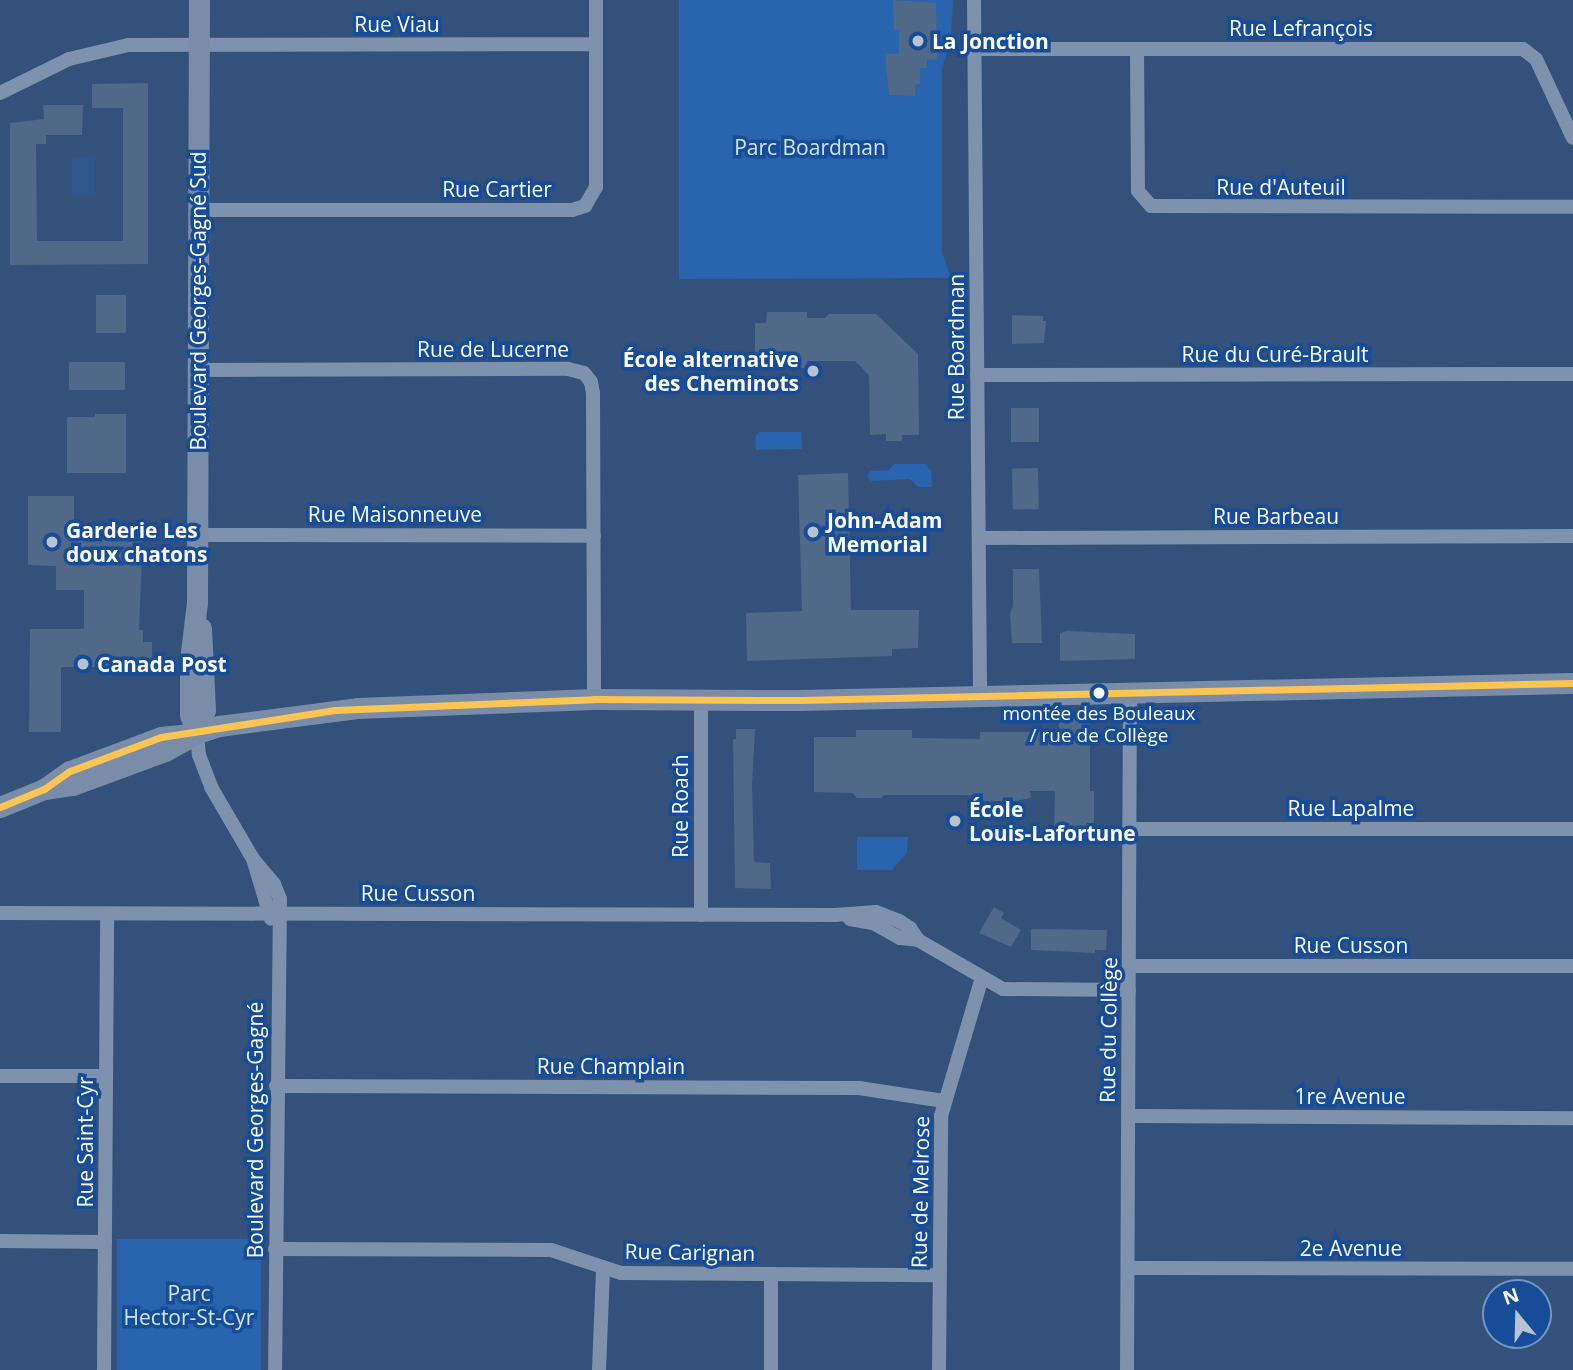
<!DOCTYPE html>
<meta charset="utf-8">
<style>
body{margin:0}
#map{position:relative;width:1573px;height:1370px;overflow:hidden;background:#33517b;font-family:"Open Sans",sans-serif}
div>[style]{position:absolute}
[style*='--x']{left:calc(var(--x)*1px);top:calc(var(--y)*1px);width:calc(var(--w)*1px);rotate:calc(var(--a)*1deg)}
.green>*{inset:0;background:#2a63ae;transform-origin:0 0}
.water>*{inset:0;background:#2f568d;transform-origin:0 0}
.building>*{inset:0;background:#506989;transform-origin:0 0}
.street>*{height:14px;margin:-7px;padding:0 7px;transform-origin:7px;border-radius:7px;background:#7e92ad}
.secondary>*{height:21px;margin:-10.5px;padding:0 10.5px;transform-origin:10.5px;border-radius:10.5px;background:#798da9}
.bus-1>*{height:7px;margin:-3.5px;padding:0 3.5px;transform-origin:3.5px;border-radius:3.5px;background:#fcc553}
.dots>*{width:19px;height:19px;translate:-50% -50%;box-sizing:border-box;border:4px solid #164c98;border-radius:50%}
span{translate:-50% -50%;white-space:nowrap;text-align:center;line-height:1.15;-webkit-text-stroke:7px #164c98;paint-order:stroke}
.bus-label{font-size:19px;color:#fff}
.street-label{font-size:21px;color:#fff}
.poi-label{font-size:21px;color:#fff;font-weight:700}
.left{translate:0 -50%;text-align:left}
.right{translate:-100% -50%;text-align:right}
.park-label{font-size:21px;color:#d0e4fc}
.north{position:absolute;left:1482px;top:1279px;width:70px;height:70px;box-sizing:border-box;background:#164c98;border:2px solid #7394c1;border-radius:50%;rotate:341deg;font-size:19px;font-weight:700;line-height:28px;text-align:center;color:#fff}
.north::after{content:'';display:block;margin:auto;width:24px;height:32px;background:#b8c2d1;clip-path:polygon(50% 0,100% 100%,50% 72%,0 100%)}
</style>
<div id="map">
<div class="green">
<div style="clip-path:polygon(679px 0,953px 0,951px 38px,942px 69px,942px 252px,951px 278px,679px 279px)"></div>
<div style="clip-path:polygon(759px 432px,801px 432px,802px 449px,756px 450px,755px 437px)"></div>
<div style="clip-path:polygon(894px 464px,925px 464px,931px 471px,932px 487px,918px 487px,910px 479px,871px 481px,867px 477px,870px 471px,889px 470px)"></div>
<div style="clip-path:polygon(857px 837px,908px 837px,907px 853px,892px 870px,857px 870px)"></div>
<div style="left:261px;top:1239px;width:131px;height:144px;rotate:90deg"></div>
</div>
<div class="water">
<div style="left:72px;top:158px;width:23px;height:37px"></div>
</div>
<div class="building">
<div style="clip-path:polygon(893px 0,936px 3px,937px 59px,927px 59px,927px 68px,920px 68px,920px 84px,915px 85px,915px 96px,889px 95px,885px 54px,899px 54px,899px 30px,894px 30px)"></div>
<div style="clip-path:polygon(148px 83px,148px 264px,10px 265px,10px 123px,44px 119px,43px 105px,83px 105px,82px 135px,46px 135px,46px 144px,36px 144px,37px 241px,123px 241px,123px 108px,92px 108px,92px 84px)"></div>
<div style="left:96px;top:295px;width:30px;height:38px"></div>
<div style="clip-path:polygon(767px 312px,807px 312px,807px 318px,825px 318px,829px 314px,876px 314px,918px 354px,919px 435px,902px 435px,902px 441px,886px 441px,886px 434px,870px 435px,869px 375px,855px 361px,807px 361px,807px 368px,766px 368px,766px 357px,755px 357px,755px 323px,766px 323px)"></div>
<div style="clip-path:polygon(1012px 315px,1043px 316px,1043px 321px,1046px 321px,1044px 343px,1012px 344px)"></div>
<div style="left:69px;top:362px;width:56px;height:28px"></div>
<div style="left:1011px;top:408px;width:28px;height:34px"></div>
<div style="clip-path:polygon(95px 414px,126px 414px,126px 473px,67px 473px,67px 417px,95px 417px)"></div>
<div style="left:1038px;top:468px;width:41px;height:26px;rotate:89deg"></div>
<div style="clip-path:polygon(848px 473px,851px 610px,919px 610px,918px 648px,892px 649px,892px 656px,747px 661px,746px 613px,802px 611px,798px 475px)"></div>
<div style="clip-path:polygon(28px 496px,74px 496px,74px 532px,143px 532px,139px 630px,143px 630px,143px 642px,152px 642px,152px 659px,143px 659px,143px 667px,61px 667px,61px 732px,29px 732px,30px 629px,84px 629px,84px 590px,56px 590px,56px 566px,28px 565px)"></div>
<div style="clip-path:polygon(1013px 569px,1039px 569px,1042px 643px,1012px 643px,1010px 614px,1013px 606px)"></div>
<div style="clip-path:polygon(1067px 631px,1135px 634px,1135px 659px,1060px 661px,1060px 633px)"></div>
<div style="clip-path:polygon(1059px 719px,1090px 719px,1090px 791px,1094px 791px,1094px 833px,1054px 833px,1055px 791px,1030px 791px,1031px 798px,1016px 801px,983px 801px,980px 795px,884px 795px,881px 798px,857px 798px,853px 793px,814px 792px,814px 737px,856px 737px,856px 730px,912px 730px,912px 738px,980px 739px,980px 732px,1059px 732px)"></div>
<div style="clip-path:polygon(736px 729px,755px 729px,752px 785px,754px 862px,770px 863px,771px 889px,735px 888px,733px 739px,736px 739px)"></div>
<div style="clip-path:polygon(994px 907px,1004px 913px,1001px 918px,1021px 930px,1011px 947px,979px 933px)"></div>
<div style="clip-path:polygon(1031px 929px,1107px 930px,1106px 950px,1095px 950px,1095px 953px,1031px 950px)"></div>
</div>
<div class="street">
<div style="--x:974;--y:0;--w:694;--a:89.5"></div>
<div style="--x:976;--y:49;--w:547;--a:0"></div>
<div style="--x:1523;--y:49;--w:16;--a:38"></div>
<div style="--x:1536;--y:59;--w:87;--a:64.9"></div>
<div style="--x:1137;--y:50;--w:141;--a:89.6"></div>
<div style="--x:1138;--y:191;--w:20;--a:49"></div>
<div style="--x:1151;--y:206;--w:422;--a:0.1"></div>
<div style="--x:0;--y:93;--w:77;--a:-26.2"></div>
<div style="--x:69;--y:59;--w:61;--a:-13.3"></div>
<div style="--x:128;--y:45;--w:468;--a:-0.1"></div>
<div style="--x:199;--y:210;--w:373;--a:0"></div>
<div style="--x:572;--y:210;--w:14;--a:-17"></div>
<div style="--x:585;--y:206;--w:22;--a:-60"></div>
<div style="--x:596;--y:187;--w:187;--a:-90"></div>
<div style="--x:197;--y:370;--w:371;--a:-0.2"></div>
<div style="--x:568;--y:369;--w:16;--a:14"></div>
<div style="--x:584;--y:373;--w:11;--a:52"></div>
<div style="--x:591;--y:382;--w:11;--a:80"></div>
<div style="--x:593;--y:393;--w:306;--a:89.8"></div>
<div style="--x:977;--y:375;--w:596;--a:-0.1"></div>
<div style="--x:196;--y:535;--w:398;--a:0.1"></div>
<div style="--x:979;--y:538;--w:594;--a:-0.19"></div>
<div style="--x:197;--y:733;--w:22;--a:85"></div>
<div style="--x:199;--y:755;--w:34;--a:69"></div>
<div style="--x:211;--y:787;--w:83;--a:59.7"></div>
<div style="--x:253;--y:859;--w:33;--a:50"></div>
<div style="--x:274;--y:884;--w:16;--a:68"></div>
<div style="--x:280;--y:899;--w:471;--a:90.6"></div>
<div style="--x:1130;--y:829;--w:443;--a:0"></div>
<div style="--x:254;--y:862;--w:59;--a:73.4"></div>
<div style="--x:0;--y:913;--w:835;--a:0.14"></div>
<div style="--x:835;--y:915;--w:41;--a:-4.2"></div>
<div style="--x:876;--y:912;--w:25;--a:21"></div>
<div style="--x:899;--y:921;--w:13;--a:32"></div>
<div style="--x:910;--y:928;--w:14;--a:56"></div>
<div style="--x:918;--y:940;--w:98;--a:30"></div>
<div style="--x:1003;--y:989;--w:126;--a:0.5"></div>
<div style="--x:701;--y:915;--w:218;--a:-90"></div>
<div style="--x:850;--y:919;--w:23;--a:10"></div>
<div style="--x:873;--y:923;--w:31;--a:29"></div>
<div style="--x:900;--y:938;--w:18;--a:6"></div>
<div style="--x:1129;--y:966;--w:444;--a:0"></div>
<div style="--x:0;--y:1076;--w:106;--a:0"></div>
<div style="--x:276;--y:1086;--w:583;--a:0.2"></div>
<div style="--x:859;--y:1088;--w:86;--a:8.7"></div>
<div style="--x:1128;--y:1116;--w:445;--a:0.3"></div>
<div style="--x:0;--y:1241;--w:105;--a:0.5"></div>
<div style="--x:275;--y:1249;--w:276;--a:0.2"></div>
<div style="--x:551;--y:1250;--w:74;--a:18.2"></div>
<div style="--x:621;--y:1273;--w:318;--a:0.4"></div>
<div style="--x:1128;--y:1268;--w:445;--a:0.1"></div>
<div style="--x:104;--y:1370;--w:456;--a:-89.6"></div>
<div style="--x:599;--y:1370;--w:101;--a:-87.7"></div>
<div style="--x:771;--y:1370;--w:96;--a:-90"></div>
<div style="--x:939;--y:1370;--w:254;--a:-89.5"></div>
<div style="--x:941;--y:1116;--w:144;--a:-73.5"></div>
<div style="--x:1127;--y:1370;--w:679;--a:-89.75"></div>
</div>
<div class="secondary">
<div style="--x:197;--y:733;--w:19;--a:-111"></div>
<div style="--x:190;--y:715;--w:55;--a:-90"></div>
<div style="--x:190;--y:660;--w:58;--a:-83.1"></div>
<div style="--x:197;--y:602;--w:602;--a:-89.81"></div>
<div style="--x:197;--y:733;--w:24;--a:-71"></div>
<div style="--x:205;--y:710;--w:82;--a:-92.8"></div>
<div style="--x:44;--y:789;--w:29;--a:-8"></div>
<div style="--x:73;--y:785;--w:98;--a:-20.3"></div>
<div style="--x:165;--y:751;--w:37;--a:-29"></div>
<div style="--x:197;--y:733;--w:23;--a:-18"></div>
<div style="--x:219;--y:726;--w:139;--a:-7.4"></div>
<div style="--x:357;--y:708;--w:237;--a:-2.2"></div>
<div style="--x:594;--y:699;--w:205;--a:0.3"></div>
<div style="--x:799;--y:700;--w:774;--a:-1.26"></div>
<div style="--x:0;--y:807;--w:48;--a:-22.2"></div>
<div style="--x:44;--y:789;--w:32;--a:-35"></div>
<div style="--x:70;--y:771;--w:97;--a:-20.5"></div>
<div style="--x:161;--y:737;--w:27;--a:-6"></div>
</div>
<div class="bus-1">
<div style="--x:0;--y:807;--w:48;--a:-22.2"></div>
<div style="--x:44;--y:789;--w:32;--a:-35"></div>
<div style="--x:70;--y:771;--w:97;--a:-20.5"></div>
<div style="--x:161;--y:737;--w:176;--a:-8.8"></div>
<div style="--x:335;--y:710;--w:259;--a:-2.4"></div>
<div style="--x:594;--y:699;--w:205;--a:0.3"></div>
<div style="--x:799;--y:700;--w:774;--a:-1.26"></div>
</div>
<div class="dots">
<div style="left:918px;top:41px;background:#b8c2d1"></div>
<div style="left:813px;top:371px;background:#b8c2d1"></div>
<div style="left:813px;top:532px;background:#b8c2d1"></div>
<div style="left:52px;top:542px;background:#b8c2d1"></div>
<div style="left:83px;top:664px;background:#b8c2d1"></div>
<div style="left:1099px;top:693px;background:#fff"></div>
<div style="left:955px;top:821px;background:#b8c2d1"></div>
</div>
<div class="bus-label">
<span style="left:1099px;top:725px">montée des Bouleaux<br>/ rue de Collège</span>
</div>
<div class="street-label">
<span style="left:397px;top:24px">Rue Viau</span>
<span style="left:1301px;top:28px">Rue Lefrançois</span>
<span style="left:1281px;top:187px">Rue d'Auteuil</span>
<span style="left:497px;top:189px">Rue Cartier</span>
<span style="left:198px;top:301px;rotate:-90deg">Boulevard Georges-Gagné Sud</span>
<span style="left:956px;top:347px;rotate:-90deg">Rue Boardman</span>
<span style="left:493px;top:349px">Rue de Lucerne</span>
<span style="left:1275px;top:354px">Rue du Curé-Brault</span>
<span style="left:395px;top:514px">Rue Maisonneuve</span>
<span style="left:1276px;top:516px">Rue Barbeau</span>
<span style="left:680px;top:806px;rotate:-90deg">Rue Roach</span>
<span style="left:1351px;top:808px">Rue Lapalme</span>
<span style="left:418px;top:893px">Rue Cusson</span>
<span style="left:1351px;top:945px">Rue Cusson</span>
<span style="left:1108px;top:1030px;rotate:-89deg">Rue du Collège</span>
<span style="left:611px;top:1066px">Rue Champlain</span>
<span style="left:1350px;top:1096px">1re Avenue</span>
<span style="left:255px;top:1130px;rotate:-90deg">Boulevard Georges-Gagné</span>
<span style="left:85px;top:1142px;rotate:-90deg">Rue Saint-Cyr</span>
<span style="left:920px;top:1192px;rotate:-89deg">Rue de Melrose</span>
<span style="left:1351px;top:1248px">2e Avenue</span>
<span style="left:690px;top:1252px;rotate:1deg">Rue Carignan</span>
</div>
<div class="poi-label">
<span class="left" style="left:932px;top:41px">La Jonction</span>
<span class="right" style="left:799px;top:371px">École alternative<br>des Cheminots</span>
<span class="left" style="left:827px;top:532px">John-Adam<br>Memorial</span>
<span class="left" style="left:66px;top:542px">Garderie Les<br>doux chatons</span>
<span class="left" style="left:97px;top:664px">Canada Post</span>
<span class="left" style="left:969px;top:821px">École<br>Louis-Lafortune</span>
</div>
<div class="park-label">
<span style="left:810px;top:147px">Parc Boardman</span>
<span style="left:189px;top:1305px">Parc<br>Hector-St-Cyr</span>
</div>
<div class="north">N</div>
</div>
